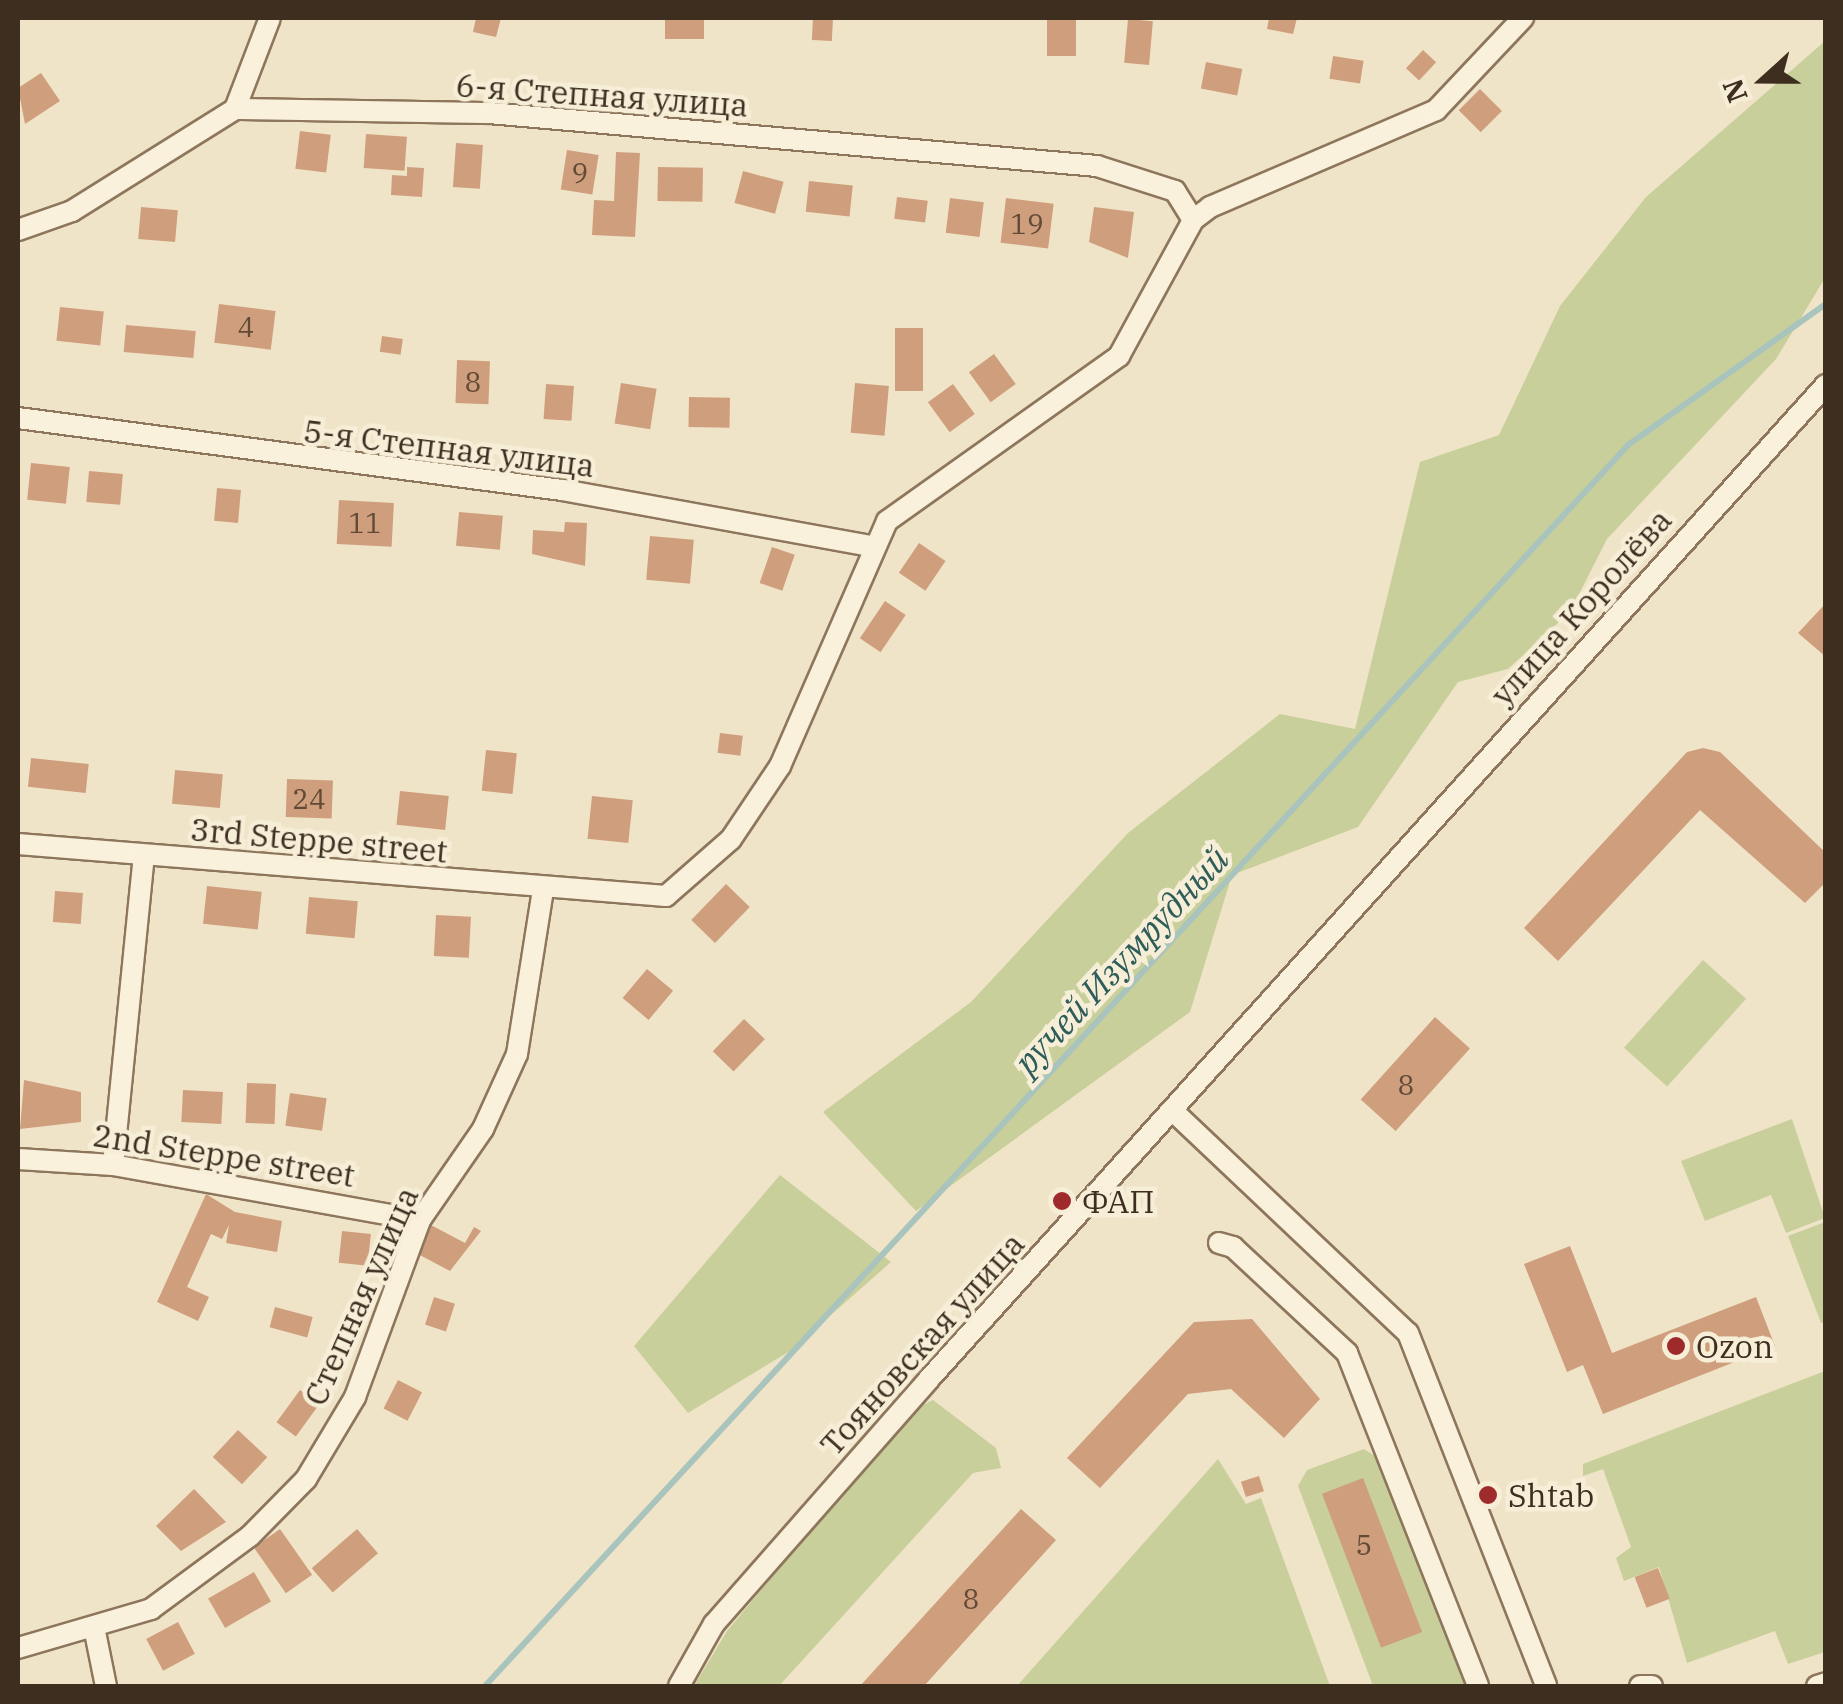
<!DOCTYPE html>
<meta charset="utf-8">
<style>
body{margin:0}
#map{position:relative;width:1843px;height:1704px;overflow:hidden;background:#f0e4c8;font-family:"IBM Plex Serif",serif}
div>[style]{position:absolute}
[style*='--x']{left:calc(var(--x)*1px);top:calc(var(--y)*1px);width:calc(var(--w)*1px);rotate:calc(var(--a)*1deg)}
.green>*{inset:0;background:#c9cf9b;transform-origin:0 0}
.stream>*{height:6px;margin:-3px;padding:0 3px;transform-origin:3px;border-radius:3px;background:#a9c4bc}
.building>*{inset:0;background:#cf9f7d;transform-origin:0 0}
.roads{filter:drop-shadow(2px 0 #8d765c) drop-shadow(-2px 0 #8d765c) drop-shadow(0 2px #8d765c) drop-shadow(0 -2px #8d765c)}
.street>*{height:20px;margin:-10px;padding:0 10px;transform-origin:10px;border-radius:10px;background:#faf1dc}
.dots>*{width:28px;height:28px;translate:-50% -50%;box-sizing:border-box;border:5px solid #f7eed8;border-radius:50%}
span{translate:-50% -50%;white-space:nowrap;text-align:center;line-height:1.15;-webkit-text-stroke:9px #f7eed8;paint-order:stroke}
.number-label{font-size:28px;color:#624a37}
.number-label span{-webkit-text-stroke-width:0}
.street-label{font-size:32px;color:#3d2e20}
.poi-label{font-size:32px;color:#3d2e20}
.left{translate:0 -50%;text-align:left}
.water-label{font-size:35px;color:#2f5d5a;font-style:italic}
.frame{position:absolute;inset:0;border:20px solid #3d2e20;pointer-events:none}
.north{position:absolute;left:1713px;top:30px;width:100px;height:100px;-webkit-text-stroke:8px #f7eed8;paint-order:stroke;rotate:249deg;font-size:28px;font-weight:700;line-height:40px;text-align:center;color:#3d2e20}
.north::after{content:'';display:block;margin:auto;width:35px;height:45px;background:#3d2e20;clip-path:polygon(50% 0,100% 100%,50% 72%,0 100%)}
</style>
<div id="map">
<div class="green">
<div style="clip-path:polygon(1825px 41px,1825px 278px,1776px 359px,1607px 539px,1570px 612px,1508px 669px,1458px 682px,1358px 827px,1232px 875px,1190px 1012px,916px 1211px,823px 1112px,971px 1002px,1128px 833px,1280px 714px,1355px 729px,1420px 462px,1499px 435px,1560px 306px,1646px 197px)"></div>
<div style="left:1703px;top:960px;width:58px;height:118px;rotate:42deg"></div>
<div style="clip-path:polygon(1792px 1119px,1825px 1218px,1786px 1233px,1771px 1195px,1705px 1221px,1681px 1161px)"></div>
<div style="clip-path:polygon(780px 1175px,891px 1262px,790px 1351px,688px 1413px,634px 1346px)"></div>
<div style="clip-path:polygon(1825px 1222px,1826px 1322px,1821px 1323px,1788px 1236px)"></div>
<div style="clip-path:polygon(1825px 1371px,1825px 1652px,1788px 1664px,1775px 1631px,1687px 1663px,1659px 1567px,1624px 1581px,1616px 1558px,1631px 1547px,1603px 1469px,1583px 1476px,1583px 1464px)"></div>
<div style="clip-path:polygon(933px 1400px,996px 1448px,1001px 1468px,973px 1473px,779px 1686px,694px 1686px,727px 1631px,910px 1411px)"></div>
<div style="clip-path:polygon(1364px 1449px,1378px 1458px,1466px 1686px,1373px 1686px,1298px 1486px,1307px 1470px)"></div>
<div style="clip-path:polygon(1218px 1459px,1246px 1504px,1261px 1498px,1330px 1686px,1017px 1686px)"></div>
</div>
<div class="stream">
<div style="--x:485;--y:1686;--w:1687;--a:-47.35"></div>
<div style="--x:1628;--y:445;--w:243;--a:-35.5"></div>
</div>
<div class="building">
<div style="clip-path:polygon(476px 18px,501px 18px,496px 37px,473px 32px)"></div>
<div style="left:665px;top:18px;width:39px;height:21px"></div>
<div style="left:813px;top:18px;width:20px;height:22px;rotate:3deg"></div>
<div style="left:1047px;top:18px;width:29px;height:38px"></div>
<div style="clip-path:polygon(1269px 18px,1297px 18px,1293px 34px,1267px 29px)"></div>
<div style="left:1128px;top:19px;width:25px;height:44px;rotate:5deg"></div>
<div style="left:1423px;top:50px;width:18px;height:25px;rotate:43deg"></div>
<div style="left:1333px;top:56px;width:31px;height:23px;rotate:9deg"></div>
<div style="left:1206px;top:62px;width:37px;height:27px;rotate:11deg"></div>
<div style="clip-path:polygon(41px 73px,60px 101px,25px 124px,18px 88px)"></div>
<div style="left:1480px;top:89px;width:31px;height:30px;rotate:45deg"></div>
<div style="left:300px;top:131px;width:31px;height:38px;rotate:7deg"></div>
<div style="left:366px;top:134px;width:41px;height:34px;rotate:4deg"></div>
<div style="left:456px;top:143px;width:27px;height:44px;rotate:4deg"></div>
<div style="left:567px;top:150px;width:32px;height:40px;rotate:9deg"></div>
<div style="clip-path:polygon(616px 152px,640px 153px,635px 237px,592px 235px,594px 200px,614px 201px)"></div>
<div style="clip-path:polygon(407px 167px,424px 168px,422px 197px,391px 195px,392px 175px,407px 176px)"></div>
<div style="left:658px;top:167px;width:45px;height:34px;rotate:1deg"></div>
<div style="left:743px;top:171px;width:42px;height:33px;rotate:15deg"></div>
<div style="left:809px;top:181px;width:44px;height:31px;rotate:6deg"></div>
<div style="left:897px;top:197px;width:31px;height:22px;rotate:7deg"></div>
<div style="left:950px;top:198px;width:34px;height:35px;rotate:7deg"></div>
<div style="left:1006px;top:198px;width:48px;height:45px;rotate:7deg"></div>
<div style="left:141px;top:207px;width:37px;height:32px;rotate:5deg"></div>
<div style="clip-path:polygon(1094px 207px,1134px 212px,1128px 258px,1089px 242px)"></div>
<div style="left:219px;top:304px;width:57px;height:39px;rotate:7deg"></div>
<div style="left:60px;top:307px;width:44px;height:34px;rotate:6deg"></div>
<div style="left:126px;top:325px;width:70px;height:27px;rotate:5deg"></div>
<div style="left:895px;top:328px;width:28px;height:63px"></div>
<div style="left:382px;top:336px;width:21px;height:16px;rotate:8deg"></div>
<div style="left:994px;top:354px;width:37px;height:31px;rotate:54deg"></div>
<div style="left:457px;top:360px;width:33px;height:43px;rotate:2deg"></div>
<div style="left:621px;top:383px;width:36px;height:41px;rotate:9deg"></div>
<div style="left:855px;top:383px;width:34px;height:50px;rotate:5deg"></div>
<div style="left:546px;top:384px;width:28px;height:35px;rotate:4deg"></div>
<div style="left:953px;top:384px;width:37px;height:31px;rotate:54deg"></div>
<div style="left:689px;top:397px;width:41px;height:30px;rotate:1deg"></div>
<div style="left:31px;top:463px;width:39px;height:37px;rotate:6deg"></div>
<div style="left:89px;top:471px;width:34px;height:31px;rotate:5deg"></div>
<div style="left:217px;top:488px;width:24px;height:33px;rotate:5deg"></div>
<div style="left:339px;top:500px;width:55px;height:44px;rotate:3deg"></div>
<div style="left:459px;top:512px;width:44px;height:34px;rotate:5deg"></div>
<div style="clip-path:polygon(565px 522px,587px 523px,585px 566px,532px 554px,533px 530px,564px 532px)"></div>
<div style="left:650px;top:536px;width:44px;height:44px;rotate:5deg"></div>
<div style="left:919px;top:543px;width:32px;height:36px;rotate:34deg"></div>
<div style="left:772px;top:547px;width:24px;height:38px;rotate:19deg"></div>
<div style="left:885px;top:601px;width:25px;height:45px;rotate:34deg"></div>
<div style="clip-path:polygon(1826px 603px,1826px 657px,1798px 633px)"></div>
<div style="left:720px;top:733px;width:23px;height:20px;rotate:7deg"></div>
<div style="clip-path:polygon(1703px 748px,1720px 752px,1826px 853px,1826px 882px,1805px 903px,1700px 810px,1558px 961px,1524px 928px,1687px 752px)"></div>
<div style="left:486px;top:750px;width:31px;height:41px;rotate:6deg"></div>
<div style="left:31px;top:758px;width:58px;height:29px;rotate:6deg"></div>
<div style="left:175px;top:770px;width:48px;height:34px;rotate:5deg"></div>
<div style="left:287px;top:779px;width:46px;height:38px;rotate:2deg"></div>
<div style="left:400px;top:791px;width:49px;height:34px;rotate:6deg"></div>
<div style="left:592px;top:796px;width:41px;height:43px;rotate:6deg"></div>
<div style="left:726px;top:884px;width:33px;height:50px;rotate:44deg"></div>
<div style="left:207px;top:886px;width:55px;height:38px;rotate:6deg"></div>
<div style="left:55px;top:891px;width:28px;height:31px;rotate:4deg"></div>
<div style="left:309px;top:897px;width:49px;height:37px;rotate:5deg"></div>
<div style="left:436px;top:915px;width:35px;height:41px;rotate:3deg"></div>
<div style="left:647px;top:969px;width:34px;height:38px;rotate:40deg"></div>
<div style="left:1435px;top:1017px;width:47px;height:111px;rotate:42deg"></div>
<div style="left:744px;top:1019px;width:29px;height:45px;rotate:44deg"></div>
<div style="clip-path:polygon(24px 1080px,81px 1092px,81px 1122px,20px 1129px)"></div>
<div style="left:247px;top:1083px;width:29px;height:40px;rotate:2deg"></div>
<div style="left:183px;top:1090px;width:40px;height:32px;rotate:3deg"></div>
<div style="left:290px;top:1093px;width:37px;height:33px;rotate:8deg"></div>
<div style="clip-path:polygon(206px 1194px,235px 1212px,282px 1221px,277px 1252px,226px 1243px,229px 1225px,222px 1239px,211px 1234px,187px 1287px,209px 1297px,198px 1321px,157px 1302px)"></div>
<div style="clip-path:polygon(429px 1224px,465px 1243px,474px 1227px,481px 1231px,450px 1271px,414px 1252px)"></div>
<div style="left:342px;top:1231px;width:29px;height:32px;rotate:6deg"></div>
<div style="clip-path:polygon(1570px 1246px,1612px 1353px,1756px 1297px,1775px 1346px,1603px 1414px,1583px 1365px,1567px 1372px,1524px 1264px)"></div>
<div style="left:434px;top:1297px;width:22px;height:29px;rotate:18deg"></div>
<div style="left:275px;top:1307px;width:39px;height:21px;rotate:15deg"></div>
<div style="clip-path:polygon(1252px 1319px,1320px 1399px,1284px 1438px,1231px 1389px,1188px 1394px,1100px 1488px,1067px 1458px,1194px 1322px)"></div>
<div style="left:398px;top:1380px;width:27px;height:32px;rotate:27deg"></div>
<div style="left:300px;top:1390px;width:24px;height:40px;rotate:36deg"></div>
<div style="left:238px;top:1430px;width:40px;height:37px;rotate:43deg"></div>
<div style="left:1259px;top:1476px;width:16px;height:19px;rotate:72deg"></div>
<div style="left:1363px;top:1478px;width:165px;height:44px;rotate:69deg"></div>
<div style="clip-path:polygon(194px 1489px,226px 1522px,181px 1551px,156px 1526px)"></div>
<div style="clip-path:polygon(1021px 1509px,1056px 1540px,924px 1686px,860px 1686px)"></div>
<div style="left:280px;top:1529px;width:56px;height:32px;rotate:55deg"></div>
<div style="left:357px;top:1529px;width:32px;height:60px;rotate:49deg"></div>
<div style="left:1658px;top:1568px;width:33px;height:25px;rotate:69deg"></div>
<div style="left:254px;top:1572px;width:34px;height:53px;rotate:60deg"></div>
<div style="left:178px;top:1622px;width:36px;height:36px;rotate:62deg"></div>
</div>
<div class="roads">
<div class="street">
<div style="--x:235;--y:109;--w:97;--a:-69"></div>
<div style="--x:18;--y:230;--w:57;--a:-19.4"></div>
<div style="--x:72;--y:211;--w:192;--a:-32"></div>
<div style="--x:235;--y:109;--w:254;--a:0.9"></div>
<div style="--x:489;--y:113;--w:610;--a:4.98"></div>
<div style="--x:1097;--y:166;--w:82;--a:17.8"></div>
<div style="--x:1175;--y:191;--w:34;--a:58"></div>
<div style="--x:18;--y:418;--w:549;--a:7.54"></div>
<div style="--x:562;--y:490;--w:314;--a:10.3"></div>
<div style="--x:18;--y:844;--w:650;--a:4.59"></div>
<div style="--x:666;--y:896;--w:86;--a:-41.2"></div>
<div style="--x:731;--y:839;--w:88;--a:-56.1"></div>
<div style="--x:780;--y:766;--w:267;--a:-66.4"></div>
<div style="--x:887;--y:521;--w:285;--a:-35.4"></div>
<div style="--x:1119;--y:356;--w:155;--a:-61.4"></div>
<div style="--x:1193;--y:220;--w:21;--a:-37"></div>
<div style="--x:1210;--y:207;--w:246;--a:-23.2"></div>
<div style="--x:1436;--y:110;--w:127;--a:-46.6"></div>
<div style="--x:1173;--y:1111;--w:323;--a:43.4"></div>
<div style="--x:1408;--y:1333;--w:379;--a:68.6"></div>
<div style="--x:18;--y:1159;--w:95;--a:3.6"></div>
<div style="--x:113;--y:1165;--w:312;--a:10.2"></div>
<div style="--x:113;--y:1165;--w:311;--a:-84.3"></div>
<div style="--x:1219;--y:1243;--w:15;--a:16"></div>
<div style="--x:1233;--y:1247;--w:156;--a:42.9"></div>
<div style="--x:1347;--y:1353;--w:358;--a:68.5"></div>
<div style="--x:95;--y:1632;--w:55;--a:78.5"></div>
<div style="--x:18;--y:1648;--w:139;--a:-16.3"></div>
<div style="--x:151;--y:1609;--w:123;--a:-36.4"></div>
<div style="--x:250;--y:1536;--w:80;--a:-45.5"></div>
<div style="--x:306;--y:1479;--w:96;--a:-59.1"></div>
<div style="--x:355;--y:1397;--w:189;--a:-69.8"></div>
<div style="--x:420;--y:1220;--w:111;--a:-55.3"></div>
<div style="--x:483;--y:1129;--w:82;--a:-65.6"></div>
<div style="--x:517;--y:1054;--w:167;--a:-81"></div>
<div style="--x:679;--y:1686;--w:71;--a:-60.6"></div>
<div style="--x:714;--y:1624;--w:326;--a:-48.7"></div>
<div style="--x:929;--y:1379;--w:1339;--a:-47.94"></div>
<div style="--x:1640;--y:1686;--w:12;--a:0"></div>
<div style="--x:1817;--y:1686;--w:9;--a:-18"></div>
</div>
</div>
<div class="dots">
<div style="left:1062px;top:1201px;background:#9e2a2b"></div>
<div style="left:1676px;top:1346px;background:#9e2a2b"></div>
<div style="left:1488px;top:1495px;background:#9e2a2b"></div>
</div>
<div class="number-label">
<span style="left:580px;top:173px">9</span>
<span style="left:1027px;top:224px">19</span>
<span style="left:246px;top:327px">4</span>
<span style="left:473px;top:382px">8</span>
<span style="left:365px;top:523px">11</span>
<span style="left:309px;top:799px">24</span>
<span style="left:1406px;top:1085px">8</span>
<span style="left:1364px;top:1545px">5</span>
<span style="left:971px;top:1599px">8</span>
</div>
<div class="street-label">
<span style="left:602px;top:95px;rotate:4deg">6-я Степная улица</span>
<span style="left:449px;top:448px;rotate:7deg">5-я Степная улица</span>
<span style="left:1581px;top:607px;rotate:-48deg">улица Королёва</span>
<span style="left:319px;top:840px;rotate:5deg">3rd Steppe street</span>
<span style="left:224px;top:1155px;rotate:9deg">2nd Steppe street</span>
<span style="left:361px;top:1296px;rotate:-66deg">Степная улица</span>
<span style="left:922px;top:1344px;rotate:-48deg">Тояновская улица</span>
</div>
<div class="poi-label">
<span class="left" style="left:1082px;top:1201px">ФАП</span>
<span class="left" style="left:1696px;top:1346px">Ozon</span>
<span class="left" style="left:1508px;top:1495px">Shtab</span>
</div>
<div class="water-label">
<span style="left:1121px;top:960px;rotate:-47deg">ручей Изумрудный</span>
</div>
<div class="frame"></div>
<div class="north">N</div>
</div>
